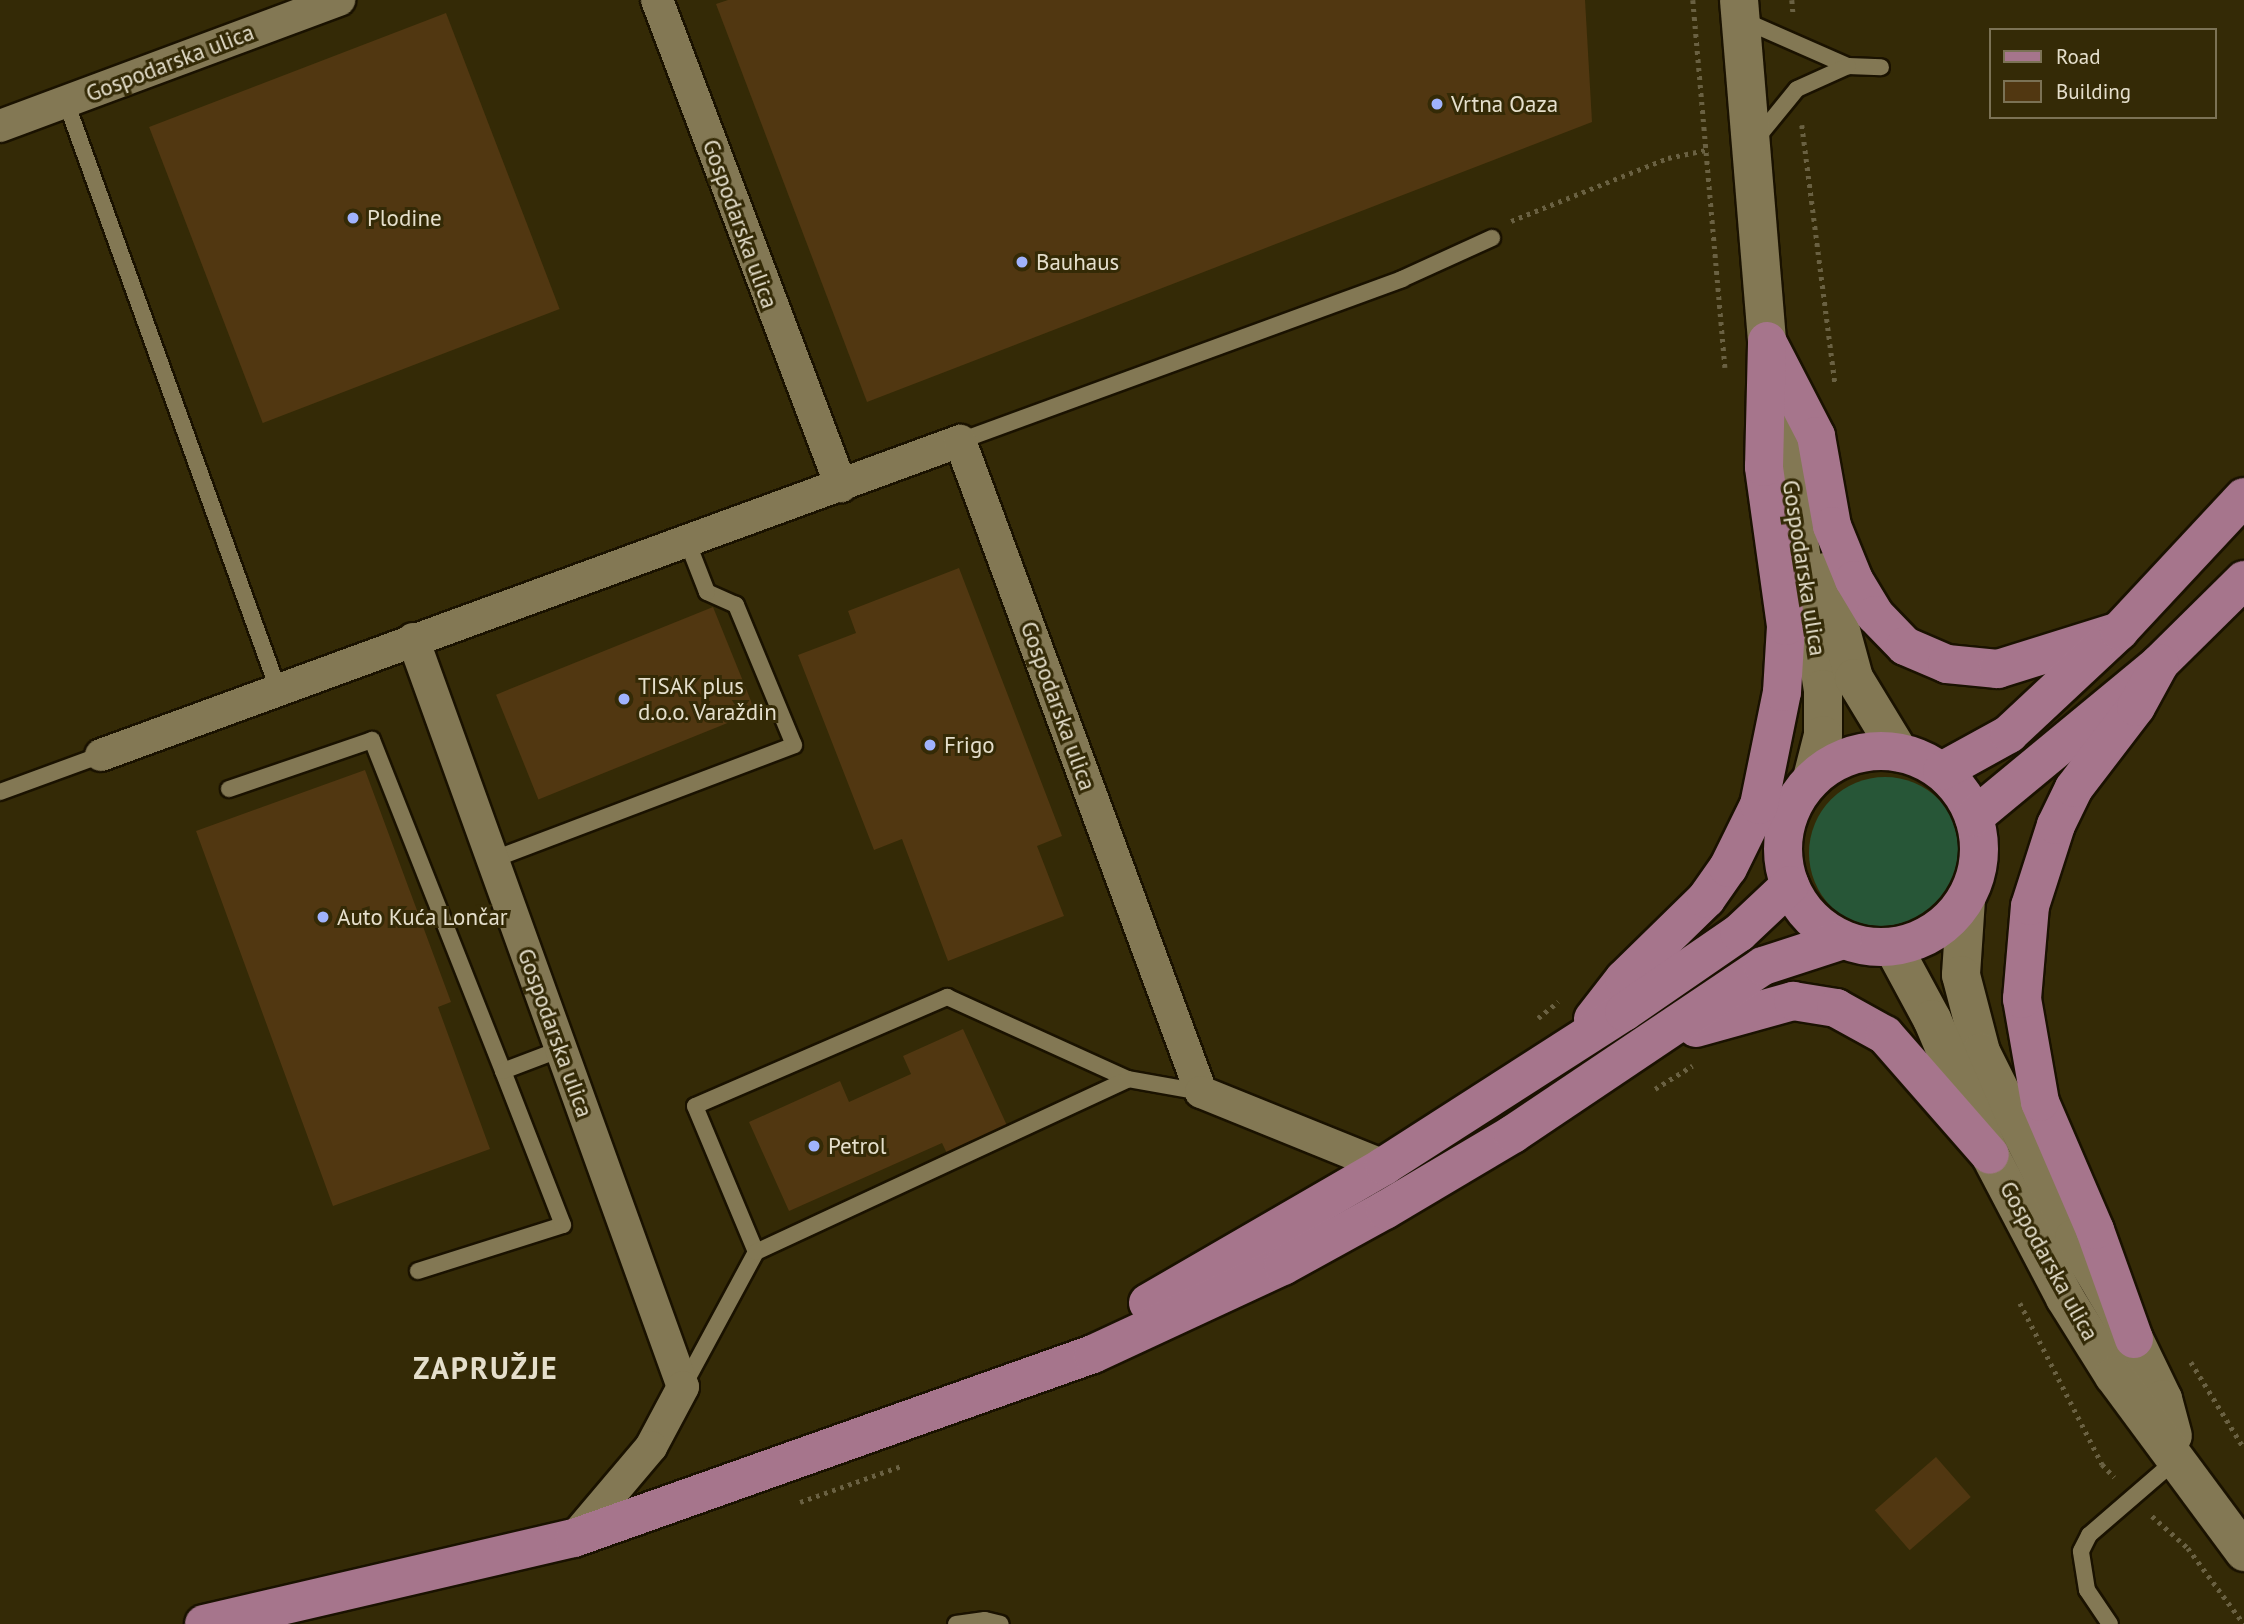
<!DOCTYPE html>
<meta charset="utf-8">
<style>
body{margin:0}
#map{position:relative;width:2244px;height:1624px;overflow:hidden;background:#342a06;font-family:"PT Sans",sans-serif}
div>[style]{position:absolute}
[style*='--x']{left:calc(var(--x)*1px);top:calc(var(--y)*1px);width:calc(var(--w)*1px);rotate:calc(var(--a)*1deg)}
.green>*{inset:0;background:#275637}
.round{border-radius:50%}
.building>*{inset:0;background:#513711;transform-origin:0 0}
.path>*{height:4.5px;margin-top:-2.25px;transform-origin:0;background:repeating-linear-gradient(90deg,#6a6142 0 3.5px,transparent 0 8.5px)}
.roads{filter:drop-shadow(2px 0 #1a1200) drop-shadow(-2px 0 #1a1200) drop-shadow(0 2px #1a1200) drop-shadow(0 -2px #1a1200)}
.lane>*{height:16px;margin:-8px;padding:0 8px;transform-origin:8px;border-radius:8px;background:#837854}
.street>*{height:32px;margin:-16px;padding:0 16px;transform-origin:16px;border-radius:16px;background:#837854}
.secondary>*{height:38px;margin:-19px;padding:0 19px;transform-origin:19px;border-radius:19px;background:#837854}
.primary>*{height:38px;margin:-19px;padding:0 19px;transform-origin:19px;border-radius:19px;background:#a6758c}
.primary>.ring{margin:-19px;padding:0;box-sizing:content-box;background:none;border:38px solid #a6758c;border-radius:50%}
.dots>*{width:19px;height:19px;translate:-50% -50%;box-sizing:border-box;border:4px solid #342a06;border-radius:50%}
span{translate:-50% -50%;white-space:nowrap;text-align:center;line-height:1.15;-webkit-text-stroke:6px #342a06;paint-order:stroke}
.street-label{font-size:23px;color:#e5dfcc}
.poi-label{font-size:23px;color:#e5dfcc}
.left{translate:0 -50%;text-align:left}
.district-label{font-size:30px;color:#e5dfcc;font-weight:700;letter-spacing:2px}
.legend{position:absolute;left:1989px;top:28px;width:228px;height:91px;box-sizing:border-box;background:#342a06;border:2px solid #7b7255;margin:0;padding:9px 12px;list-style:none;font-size:21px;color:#e5dfcc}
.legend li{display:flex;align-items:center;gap:14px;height:35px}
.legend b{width:35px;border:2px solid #7b7255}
</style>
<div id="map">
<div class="green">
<div class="round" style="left:1809px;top:777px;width:152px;height:152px"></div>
</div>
<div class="building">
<div style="clip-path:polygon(728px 0,1585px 0,1592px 122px,867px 402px,716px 4px)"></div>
<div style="left:446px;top:13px;width:317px;height:318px;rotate:69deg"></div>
<div style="clip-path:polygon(959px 568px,1062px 836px,1037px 846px,1064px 916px,948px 961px,902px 839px,874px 850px,798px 655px,856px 633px,848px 611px)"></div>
<div style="left:713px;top:607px;width:113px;height:234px;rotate:68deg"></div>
<div style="clip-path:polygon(365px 770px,451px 1002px,438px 1007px,490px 1149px,333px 1206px,196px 831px)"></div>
<div style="clip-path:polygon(963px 1029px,1014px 1141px,954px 1168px,942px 1143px,789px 1211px,749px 1122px,840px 1081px,849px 1102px,911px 1074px,903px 1056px)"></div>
<div style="left:1936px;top:1457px;width:53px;height:81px;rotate:49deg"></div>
</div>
<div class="path">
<div style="--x:1693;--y:0;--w:369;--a:85"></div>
<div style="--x:1792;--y:0;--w:12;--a:85"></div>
<div style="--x:1802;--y:125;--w:261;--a:82.7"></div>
<div style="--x:1511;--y:221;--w:169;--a:-21.9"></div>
<div style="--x:1668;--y:158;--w:38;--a:-12"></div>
<div style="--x:1538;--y:1018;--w:26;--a:-39"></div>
<div style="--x:1655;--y:1089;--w:44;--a:-31.9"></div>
<div style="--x:2020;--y:1303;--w:181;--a:63"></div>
<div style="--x:2102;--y:1464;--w:18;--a:47"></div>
<div style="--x:2191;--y:1362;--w:101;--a:58.4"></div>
<div style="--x:800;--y:1502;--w:110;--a:-19.6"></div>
<div style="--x:2152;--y:1516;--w:48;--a:41.6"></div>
<div style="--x:2188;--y:1548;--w:94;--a:53.6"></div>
</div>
<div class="roads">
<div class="lane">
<div style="--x:1743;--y:20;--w:115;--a:23.7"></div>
<div style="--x:1848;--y:66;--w:33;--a:2"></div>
<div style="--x:66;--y:102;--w:624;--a:70.14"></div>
<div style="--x:1757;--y:138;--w:63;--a:-50.8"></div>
<div style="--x:1797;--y:89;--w:56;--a:-24.3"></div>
<div style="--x:960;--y:441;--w:471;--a:-20.1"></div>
<div style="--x:1402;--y:279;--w:99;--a:-24.5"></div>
<div style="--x:229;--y:789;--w:151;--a:-18.9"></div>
<div style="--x:372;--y:740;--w:356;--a:68.4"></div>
<div style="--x:0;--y:792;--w:108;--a:-20.1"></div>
<div style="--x:492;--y:860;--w:323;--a:-20.8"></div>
<div style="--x:794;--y:745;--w:152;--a:-112.5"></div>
<div style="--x:736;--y:605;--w:32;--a:-156"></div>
<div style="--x:707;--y:592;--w:55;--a:-111.4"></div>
<div style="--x:756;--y:1252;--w:158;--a:-112.7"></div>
<div style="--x:695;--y:1106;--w:275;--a:-23.4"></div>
<div style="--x:947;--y:997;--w:199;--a:24.4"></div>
<div style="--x:418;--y:1271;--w:152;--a:-17.6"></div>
<div style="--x:563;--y:1225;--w:165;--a:-111.3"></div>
<div style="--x:503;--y:1071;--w:62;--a:-20.8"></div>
<div style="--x:683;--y:1387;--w:153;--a:-61.6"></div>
<div style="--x:756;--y:1252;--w:410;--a:-24.9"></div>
<div style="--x:1128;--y:1079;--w:74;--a:10.1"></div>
<div style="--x:956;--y:1624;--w:29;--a:-8"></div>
<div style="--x:985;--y:1620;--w:16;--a:14"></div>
<div style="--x:2110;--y:1624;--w:41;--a:-124.1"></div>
<div style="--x:2087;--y:1590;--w:39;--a:-99"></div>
<div style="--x:2081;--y:1551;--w:18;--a:-63"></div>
<div style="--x:2089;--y:1535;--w:115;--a:-40.8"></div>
</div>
<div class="street">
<div style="--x:657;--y:0;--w:520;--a:69.26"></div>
<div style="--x:0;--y:126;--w:362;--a:-20.4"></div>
<div style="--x:413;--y:639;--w:795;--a:70.15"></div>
<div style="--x:683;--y:1387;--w:68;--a:118.1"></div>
<div style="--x:651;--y:1447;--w:119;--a:130.2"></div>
<div style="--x:101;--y:755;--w:915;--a:-20.08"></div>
<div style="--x:960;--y:441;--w:694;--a:69.69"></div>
<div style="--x:1201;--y:1092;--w:197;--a:22"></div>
</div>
<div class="secondary">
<div style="--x:1739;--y:0;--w:342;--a:85.3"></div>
<div style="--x:1767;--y:341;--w:352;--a:80.9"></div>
<div style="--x:1823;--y:689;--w:46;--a:90"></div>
<div style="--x:1823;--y:735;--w:44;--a:104.3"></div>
<div style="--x:1825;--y:572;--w:110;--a:74.7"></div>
<div style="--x:1854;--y:678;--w:87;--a:58.7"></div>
<div style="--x:1966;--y:899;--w:76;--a:93.8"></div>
<div style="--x:1961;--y:975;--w:80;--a:75.4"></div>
<div style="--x:1981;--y:1052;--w:208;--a:63.4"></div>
<div style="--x:2074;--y:1238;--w:117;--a:59.3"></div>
<div style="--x:2134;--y:1339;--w:67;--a:64.2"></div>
<div style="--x:2163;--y:1399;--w:38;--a:75"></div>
<div style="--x:1893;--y:947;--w:82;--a:61.6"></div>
<div style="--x:1932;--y:1019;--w:148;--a:66.9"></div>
<div style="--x:1990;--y:1155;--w:161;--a:62.3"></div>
<div style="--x:2065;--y:1298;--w:92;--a:57.9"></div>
<div style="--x:2114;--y:1376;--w:219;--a:53.5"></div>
</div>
<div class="primary">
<div style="--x:1768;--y:343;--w:105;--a:62.7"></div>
<div style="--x:1816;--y:436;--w:91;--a:79.9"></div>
<div style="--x:1832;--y:526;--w:58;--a:67.8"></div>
<div style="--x:1854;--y:580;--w:41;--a:59"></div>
<div style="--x:1875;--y:615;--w:43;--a:45.9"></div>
<div style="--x:1905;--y:646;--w:46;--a:23.2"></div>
<div style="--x:1947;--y:664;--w:51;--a:5.6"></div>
<div style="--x:1998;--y:669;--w:127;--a:-17.4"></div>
<div class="ring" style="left:1783px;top:751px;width:158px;height:158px"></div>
<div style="--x:1942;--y:771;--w:77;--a:-28.9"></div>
<div style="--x:2009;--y:734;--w:151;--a:-43.1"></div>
<div style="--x:2119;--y:631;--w:183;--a:-47"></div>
<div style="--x:1974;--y:817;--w:241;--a:-39.6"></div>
<div style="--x:2160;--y:663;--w:118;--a:-44.7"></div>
<div style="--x:1593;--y:1019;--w:51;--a:-52.2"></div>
<div style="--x:1624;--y:979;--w:115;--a:-44.3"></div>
<div style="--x:1706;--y:899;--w:38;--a:-55"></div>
<div style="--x:1728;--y:868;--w:70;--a:-63.8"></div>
<div style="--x:1759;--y:805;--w:115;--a:-78.5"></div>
<div style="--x:1782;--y:692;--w:66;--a:-86.5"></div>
<div style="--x:1786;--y:626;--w:161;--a:-97.9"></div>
<div style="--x:1764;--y:467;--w:126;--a:-88.6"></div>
<div style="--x:1696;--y:1028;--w:101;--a:-15.6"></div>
<div style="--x:1793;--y:1001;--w:44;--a:9.2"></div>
<div style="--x:1836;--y:1008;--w:56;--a:28.9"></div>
<div style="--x:1885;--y:1035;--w:159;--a:48.8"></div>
<div style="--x:1148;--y:1303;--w:273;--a:-30.1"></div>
<div style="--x:1384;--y:1166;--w:285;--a:-32.7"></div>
<div style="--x:1624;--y:1012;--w:140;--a:-34.5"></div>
<div style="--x:1739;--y:933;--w:70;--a:-43.3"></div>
<div style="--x:2134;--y:1339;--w:116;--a:-109.7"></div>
<div style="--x:2095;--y:1230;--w:139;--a:-113.3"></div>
<div style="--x:2040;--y:1102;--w:105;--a:-99.9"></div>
<div style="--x:2022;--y:999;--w:93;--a:-85.1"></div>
<div style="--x:2030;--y:906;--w:85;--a:-72.2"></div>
<div style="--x:2056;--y:825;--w:41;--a:-64.1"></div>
<div style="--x:2074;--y:788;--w:102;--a:-52.6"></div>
<div style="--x:2136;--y:707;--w:50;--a:-61.4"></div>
<div style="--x:204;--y:1624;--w:380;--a:-13.1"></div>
<div style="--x:574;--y:1538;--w:551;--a:-19.52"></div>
<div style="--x:1093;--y:1354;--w:209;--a:-24.9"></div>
<div style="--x:1283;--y:1266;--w:116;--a:-28.8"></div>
<div style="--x:1385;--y:1210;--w:149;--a:-30.7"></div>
<div style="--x:1513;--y:1134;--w:301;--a:-33.9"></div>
<div style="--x:1763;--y:966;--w:84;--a:-18"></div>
</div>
</div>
<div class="dots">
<div style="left:1437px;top:104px;background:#a0b3fd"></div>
<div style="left:353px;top:218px;background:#a0b3fd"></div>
<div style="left:1022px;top:262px;background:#a0b3fd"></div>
<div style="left:624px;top:699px;background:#a0b3fd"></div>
<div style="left:930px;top:745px;background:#a0b3fd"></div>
<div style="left:323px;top:917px;background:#a0b3fd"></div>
<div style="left:814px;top:1146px;background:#a0b3fd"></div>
</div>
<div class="street-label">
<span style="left:170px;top:63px;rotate:-21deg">Gospodarska ulica</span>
<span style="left:740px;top:224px;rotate:70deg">Gospodarska ulica</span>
<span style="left:1804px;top:568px;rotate:81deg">Gospodarska ulica</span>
<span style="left:1058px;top:706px;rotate:70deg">Gospodarska ulica</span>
<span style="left:555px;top:1033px;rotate:70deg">Gospodarska ulica</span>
<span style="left:2049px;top:1261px;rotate:61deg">Gospodarska ulica</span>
</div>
<div class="poi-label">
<span class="left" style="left:1451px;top:104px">Vrtna Oaza</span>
<span class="left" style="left:367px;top:218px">Plodine</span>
<span class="left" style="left:1036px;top:262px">Bauhaus</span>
<span class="left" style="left:638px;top:699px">TISAK plus<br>d.o.o. Varaždin</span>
<span class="left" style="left:944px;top:745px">Frigo</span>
<span class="left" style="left:337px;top:917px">Auto Kuća Lončar</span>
<span class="left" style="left:828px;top:1146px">Petrol</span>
</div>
<div class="district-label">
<span style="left:486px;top:1368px">ZAPRUŽJE</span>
</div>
<ul class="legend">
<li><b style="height:9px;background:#a6758c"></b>Road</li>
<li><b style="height:19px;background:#513711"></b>Building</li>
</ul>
</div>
